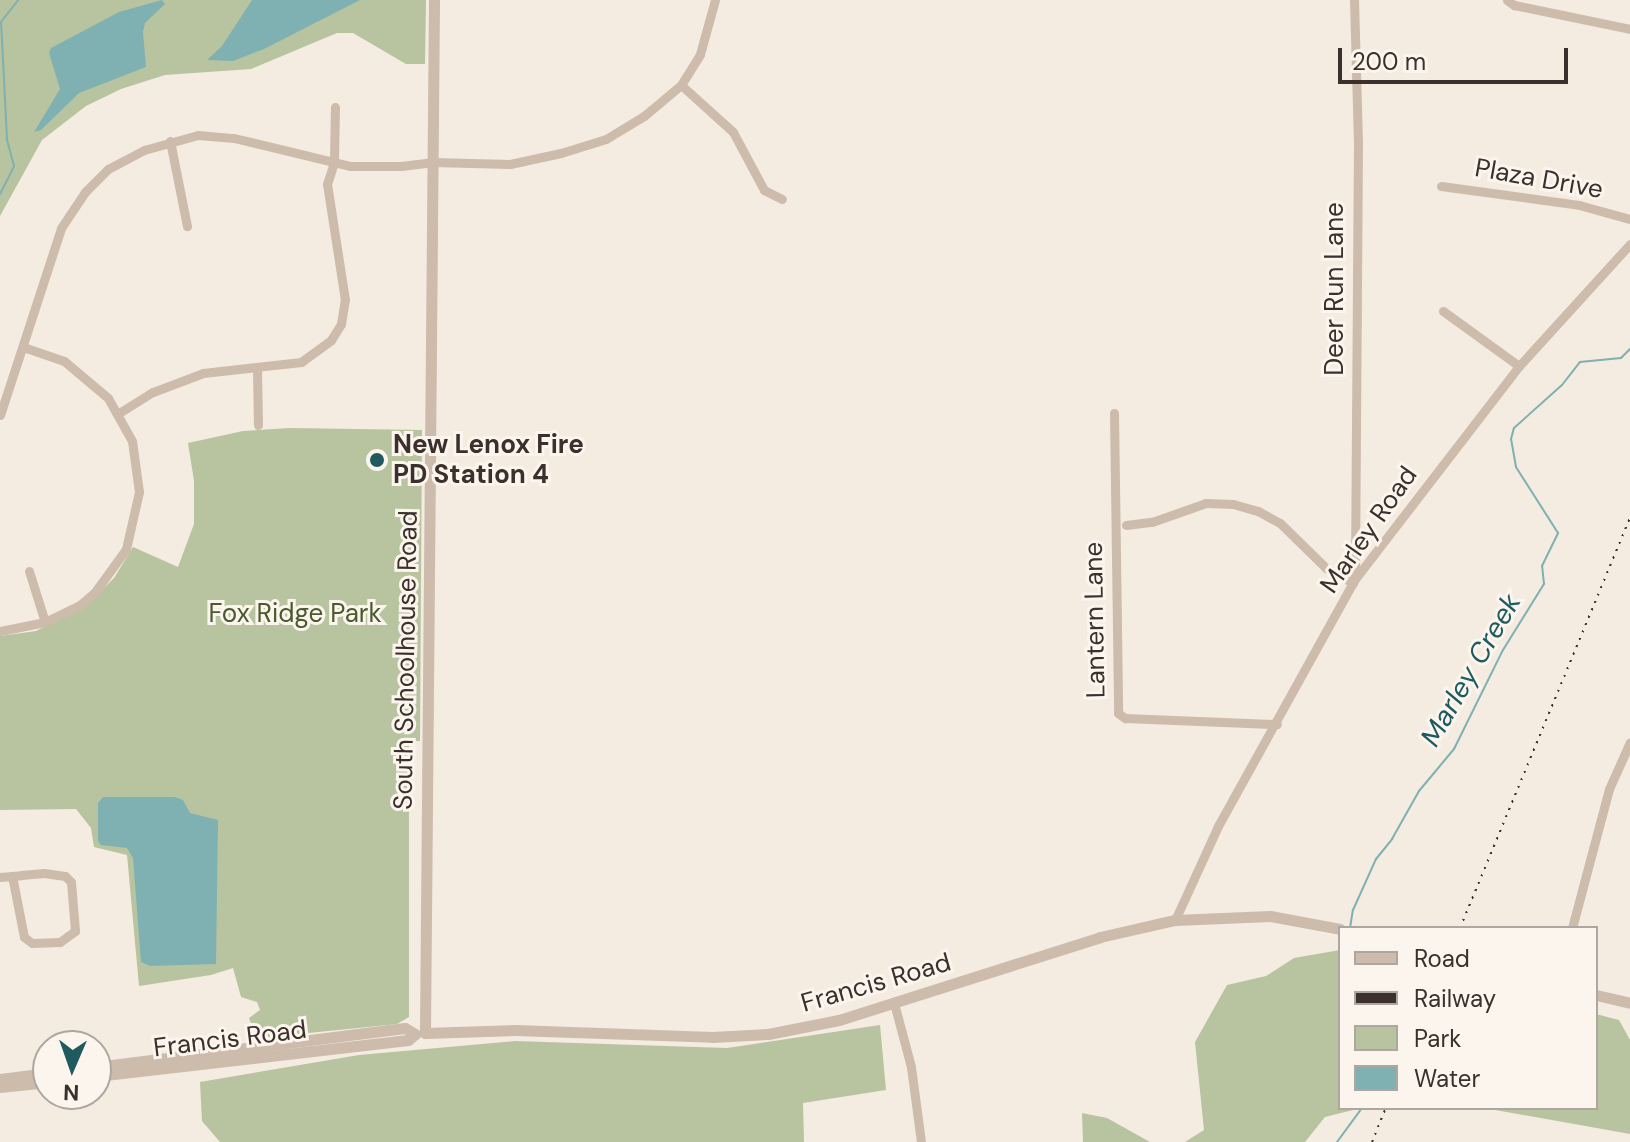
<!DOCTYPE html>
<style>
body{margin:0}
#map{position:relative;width:1630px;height:1142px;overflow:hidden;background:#f4ebe1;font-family:"DM Sans",sans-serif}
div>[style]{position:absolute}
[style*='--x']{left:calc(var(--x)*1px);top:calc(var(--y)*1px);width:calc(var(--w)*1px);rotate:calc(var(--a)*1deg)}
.green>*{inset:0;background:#b8c4a0}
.water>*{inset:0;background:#7fb0b2}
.stream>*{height:2px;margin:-1px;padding:0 1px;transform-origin:1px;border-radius:1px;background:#7fb0b2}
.minor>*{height:9px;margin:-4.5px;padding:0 4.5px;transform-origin:4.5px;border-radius:4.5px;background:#cdbbac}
.tertiary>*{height:11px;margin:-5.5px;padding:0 5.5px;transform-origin:5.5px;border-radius:5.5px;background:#cdbbac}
.rail>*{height:2px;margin-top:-1px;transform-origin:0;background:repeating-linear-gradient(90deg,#3b302b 0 2px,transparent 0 8px)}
.dots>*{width:22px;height:22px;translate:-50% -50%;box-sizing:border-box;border:4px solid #fbf5ee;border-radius:50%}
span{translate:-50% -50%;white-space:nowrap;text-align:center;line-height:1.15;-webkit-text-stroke:6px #fbf5ee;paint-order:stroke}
.street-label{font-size:26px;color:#3b302b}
.poi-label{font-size:26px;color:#3b302b;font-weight:700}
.left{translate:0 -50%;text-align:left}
.park-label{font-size:26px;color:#4a5a2e}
.water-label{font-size:28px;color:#1f5a5e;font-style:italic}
.legend{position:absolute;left:1338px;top:926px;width:260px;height:184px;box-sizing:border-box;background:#fbf5ee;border:2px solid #aea6a0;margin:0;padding:10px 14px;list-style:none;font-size:24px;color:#3b302b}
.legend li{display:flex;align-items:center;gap:16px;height:40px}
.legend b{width:40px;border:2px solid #aea6a0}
.north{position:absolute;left:32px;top:1030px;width:80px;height:80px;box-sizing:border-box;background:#fbf5ee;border:2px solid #aea6a0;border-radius:50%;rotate:182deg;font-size:22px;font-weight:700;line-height:32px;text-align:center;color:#3b302b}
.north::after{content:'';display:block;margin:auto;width:28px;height:36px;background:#1f5a5e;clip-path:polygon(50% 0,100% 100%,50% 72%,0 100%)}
.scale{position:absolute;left:1338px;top:48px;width:230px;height:36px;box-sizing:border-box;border:4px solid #3b302b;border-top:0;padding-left:10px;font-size:24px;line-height:28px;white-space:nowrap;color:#3b302b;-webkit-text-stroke:6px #fbf5ee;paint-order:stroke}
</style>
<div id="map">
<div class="green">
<div style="clip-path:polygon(0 0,426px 0,425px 64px,406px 64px,353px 33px,337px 33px,251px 69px,165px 75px,121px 89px,86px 106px,42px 140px,0 216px)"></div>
<div style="clip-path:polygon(290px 428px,422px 430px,420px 741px,409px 741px,409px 1017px,397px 1024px,269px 1037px,252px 1026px,249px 1018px,260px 1010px,257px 1002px,241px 997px,233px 968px,211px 975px,139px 986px,127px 855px,94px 847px,91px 828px,76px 809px,0 810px,0 636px,36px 631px,85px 607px,114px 578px,133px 547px,178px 567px,194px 524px,194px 481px,188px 443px,243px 431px)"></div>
<div style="clip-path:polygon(1340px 950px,1340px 1108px,1361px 1108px,1325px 1117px,1305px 1142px,1185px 1142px,1204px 1130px,1195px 1042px,1227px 985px,1266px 976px,1294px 958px)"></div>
<div style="clip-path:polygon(1596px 1014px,1619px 1020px,1630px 1040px,1630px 1134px,1484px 1108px,1596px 1108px)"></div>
<div style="clip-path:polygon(880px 1025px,886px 1090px,803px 1103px,804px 1142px,220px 1142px,202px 1121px,200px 1082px,359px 1055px,515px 1041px,727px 1048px)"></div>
<div style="clip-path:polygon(1082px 1113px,1107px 1118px,1150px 1142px,1083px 1142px)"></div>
</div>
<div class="water">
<div style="clip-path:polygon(162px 0,165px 4px,145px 23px,143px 32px,146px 67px,79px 93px,41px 130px,34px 132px,60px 89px,49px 53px,51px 48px,119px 12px)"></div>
<div style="clip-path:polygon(252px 0,360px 0,264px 49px,233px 61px,207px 60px,222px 46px)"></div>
<div style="clip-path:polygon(103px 797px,175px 797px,183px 800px,190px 813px,218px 820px,216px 964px,150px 966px,141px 962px,133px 858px,127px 848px,101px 845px,98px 841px,98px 803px)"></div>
</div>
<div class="stream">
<div style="--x:0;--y:194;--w:31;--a:-63"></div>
<div style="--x:14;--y:166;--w:28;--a:-105"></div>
<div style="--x:7;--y:139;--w:117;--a:-92.9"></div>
<div style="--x:1;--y:22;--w:28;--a:-52"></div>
<div style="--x:1350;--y:928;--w:18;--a:-81"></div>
<div style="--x:1353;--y:910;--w:56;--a:-65.7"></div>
<div style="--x:1376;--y:859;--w:26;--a:-51"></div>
<div style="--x:1392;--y:839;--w:55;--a:-60.6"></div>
<div style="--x:1419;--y:791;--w:55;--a:-50.2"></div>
<div style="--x:1454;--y:749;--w:110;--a:-63.7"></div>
<div style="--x:1503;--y:650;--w:78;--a:-58.2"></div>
<div style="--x:1544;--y:584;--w:18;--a:-96"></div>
<div style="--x:1542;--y:566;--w:37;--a:-64"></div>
<div style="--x:1558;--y:533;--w:78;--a:-122.5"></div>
<div style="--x:1516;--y:467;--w:28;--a:-100"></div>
<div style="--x:1511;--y:439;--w:11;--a:-75"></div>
<div style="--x:1514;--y:428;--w:64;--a:-41.9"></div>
<div style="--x:1562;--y:385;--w:29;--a:-52"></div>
<div style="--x:1580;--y:362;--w:41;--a:-5.6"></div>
<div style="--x:1621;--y:358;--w:13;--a:-45"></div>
<div style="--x:1337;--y:1142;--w:42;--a:-53.7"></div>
</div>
<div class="minor">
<div style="--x:1354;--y:0;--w:141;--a:88.4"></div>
<div style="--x:1358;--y:141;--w:438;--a:90.4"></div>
<div style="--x:1507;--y:0;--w:9;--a:36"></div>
<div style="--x:1514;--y:5;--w:118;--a:11.7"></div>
<div style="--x:681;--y:85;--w:70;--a:42.1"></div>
<div style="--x:733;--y:132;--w:66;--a:61.9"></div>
<div style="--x:764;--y:190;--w:20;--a:27"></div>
<div style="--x:170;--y:141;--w:87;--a:78.7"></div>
<div style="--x:1441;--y:186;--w:139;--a:7.8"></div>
<div style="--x:1579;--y:205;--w:53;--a:15.4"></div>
<div style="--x:1443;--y:311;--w:94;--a:35.9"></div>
<div style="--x:257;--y:369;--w:56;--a:89"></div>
<div style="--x:119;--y:413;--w:40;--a:-32"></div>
<div style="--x:153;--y:392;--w:53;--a:-20.8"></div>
<div style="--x:203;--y:373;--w:99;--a:-6.4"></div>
<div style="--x:301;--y:362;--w:37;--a:-36"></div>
<div style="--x:331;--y:340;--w:19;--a:-58"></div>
<div style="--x:341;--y:324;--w:24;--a:-81"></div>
<div style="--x:345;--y:300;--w:117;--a:-98.8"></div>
<div style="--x:327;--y:184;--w:23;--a:-72"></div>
<div style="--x:334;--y:162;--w:55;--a:-89"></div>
<div style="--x:1114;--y:413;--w:300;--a:89.2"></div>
<div style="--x:1118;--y:713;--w:9;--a:36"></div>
<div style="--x:1125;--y:718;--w:152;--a:2.3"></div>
<div style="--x:0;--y:415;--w:197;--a:-71.9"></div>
<div style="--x:61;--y:228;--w:43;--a:-56.3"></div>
<div style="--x:85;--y:192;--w:33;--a:-45"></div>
<div style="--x:108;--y:169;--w:41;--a:-27.8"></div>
<div style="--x:144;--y:150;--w:56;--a:-15.5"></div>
<div style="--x:198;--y:135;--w:36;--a:5"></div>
<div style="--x:234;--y:138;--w:119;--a:13.6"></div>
<div style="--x:350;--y:166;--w:51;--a:0"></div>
<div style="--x:401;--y:166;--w:31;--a:-7"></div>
<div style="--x:432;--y:162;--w:78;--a:1.5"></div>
<div style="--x:510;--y:164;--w:52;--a:-12.2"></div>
<div style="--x:561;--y:153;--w:47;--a:-17.3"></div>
<div style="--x:606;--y:139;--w:44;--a:-31.2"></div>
<div style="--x:644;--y:116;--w:48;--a:-40"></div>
<div style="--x:681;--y:85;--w:36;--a:-58"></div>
<div style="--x:700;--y:54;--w:56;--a:-74.5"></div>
<div style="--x:1126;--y:525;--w:26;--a:-7"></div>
<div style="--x:1152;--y:522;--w:57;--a:-19.4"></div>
<div style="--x:1206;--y:503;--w:27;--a:2"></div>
<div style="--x:1233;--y:504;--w:26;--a:16"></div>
<div style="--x:1258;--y:511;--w:25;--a:29"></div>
<div style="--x:1280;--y:523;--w:64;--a:44.4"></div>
<div style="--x:1326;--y:568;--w:31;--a:29"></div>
<div style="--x:29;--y:571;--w:53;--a:72.6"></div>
<div style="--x:0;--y:631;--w:46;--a:-11.3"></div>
<div style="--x:45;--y:622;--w:39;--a:-26"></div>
<div style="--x:80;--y:605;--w:20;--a:-41"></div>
<div style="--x:95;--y:592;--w:53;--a:-54.2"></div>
<div style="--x:126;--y:549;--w:58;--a:-77.2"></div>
<div style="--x:139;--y:492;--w:51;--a:-97.8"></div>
<div style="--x:132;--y:441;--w:49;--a:-119.2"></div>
<div style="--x:108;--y:398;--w:57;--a:-139.9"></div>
<div style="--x:64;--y:361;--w:43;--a:-161.1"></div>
<div style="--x:0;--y:877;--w:21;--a:-5"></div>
<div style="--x:21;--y:875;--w:23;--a:-5"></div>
<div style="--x:44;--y:873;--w:21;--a:8"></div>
<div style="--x:65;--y:876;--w:8;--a:45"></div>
<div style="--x:71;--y:882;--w:49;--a:85.3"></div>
<div style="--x:75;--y:931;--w:19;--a:144"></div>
<div style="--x:60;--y:942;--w:28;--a:178"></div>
<div style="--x:32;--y:943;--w:10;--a:-143"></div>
<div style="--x:24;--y:937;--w:62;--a:-101.1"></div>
<div style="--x:1175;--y:920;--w:103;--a:-65.4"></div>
<div style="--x:1218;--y:826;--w:282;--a:-61"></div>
<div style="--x:1355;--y:579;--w:269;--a:-52.4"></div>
<div style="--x:1519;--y:366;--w:165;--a:-47.7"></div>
<div style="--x:1572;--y:928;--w:144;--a:-75.1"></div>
<div style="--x:1609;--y:789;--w:51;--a:-65.9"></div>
<div style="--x:894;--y:1003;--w:66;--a:75.1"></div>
<div style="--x:911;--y:1067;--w:76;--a:82.4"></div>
</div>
<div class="tertiary">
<div style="--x:434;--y:0;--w:1033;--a:90.5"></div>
<div style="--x:425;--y:1033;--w:90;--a:-1.9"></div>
<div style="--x:515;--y:1030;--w:197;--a:2"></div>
<div style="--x:712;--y:1037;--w:56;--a:-3.1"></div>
<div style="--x:768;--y:1034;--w:72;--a:-11.2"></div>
<div style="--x:839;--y:1020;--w:274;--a:-17.6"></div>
<div style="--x:1100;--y:937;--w:77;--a:-12.8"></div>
<div style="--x:1175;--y:920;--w:95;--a:-2.4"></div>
<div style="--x:1270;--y:916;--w:71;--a:10.5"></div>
<div style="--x:1596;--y:995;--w:35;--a:13"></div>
<div style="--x:96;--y:1067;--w:311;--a:-7.2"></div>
<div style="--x:405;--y:1028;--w:12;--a:31"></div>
<div style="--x:415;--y:1034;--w:9;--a:139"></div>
<div style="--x:408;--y:1040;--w:314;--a:173.4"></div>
<div style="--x:0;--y:1079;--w:48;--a:-7.1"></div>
<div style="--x:0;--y:1087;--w:48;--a:-5.9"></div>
</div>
<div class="rail">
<div style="--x:1460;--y:928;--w:444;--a:-67.5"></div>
<div style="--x:1372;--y:1142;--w:37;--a:-68"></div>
</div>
<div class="dots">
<div style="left:377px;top:460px;background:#1f5a5e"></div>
</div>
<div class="street-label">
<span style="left:1539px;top:179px;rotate:10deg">Plaza Drive</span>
<span style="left:1335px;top:289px;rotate:-90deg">Deer Run Lane</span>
<span style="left:1369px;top:530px;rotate:-55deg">Marley Road</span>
<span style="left:1095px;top:620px;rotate:-91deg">Lantern Lane</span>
<span style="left:406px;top:660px;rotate:-89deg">South Schoolhouse Road</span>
<span style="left:876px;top:983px;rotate:-16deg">Francis Road</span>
<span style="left:230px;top:1039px;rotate:-7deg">Francis Road</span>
</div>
<div class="poi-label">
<span class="left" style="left:393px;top:460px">New Lenox Fire<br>PD Station 4</span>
</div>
<div class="park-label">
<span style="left:295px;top:614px">Fox Ridge Park</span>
</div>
<div class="water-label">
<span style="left:1471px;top:670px;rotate:-60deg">Marley Creek</span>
</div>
<ul class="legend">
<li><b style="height:10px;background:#cdbbac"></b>Road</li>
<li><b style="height:10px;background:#3b302b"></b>Railway</li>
<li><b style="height:22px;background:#b8c4a0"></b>Park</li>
<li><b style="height:22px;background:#7fb0b2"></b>Water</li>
</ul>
<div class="north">N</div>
<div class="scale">200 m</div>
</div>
